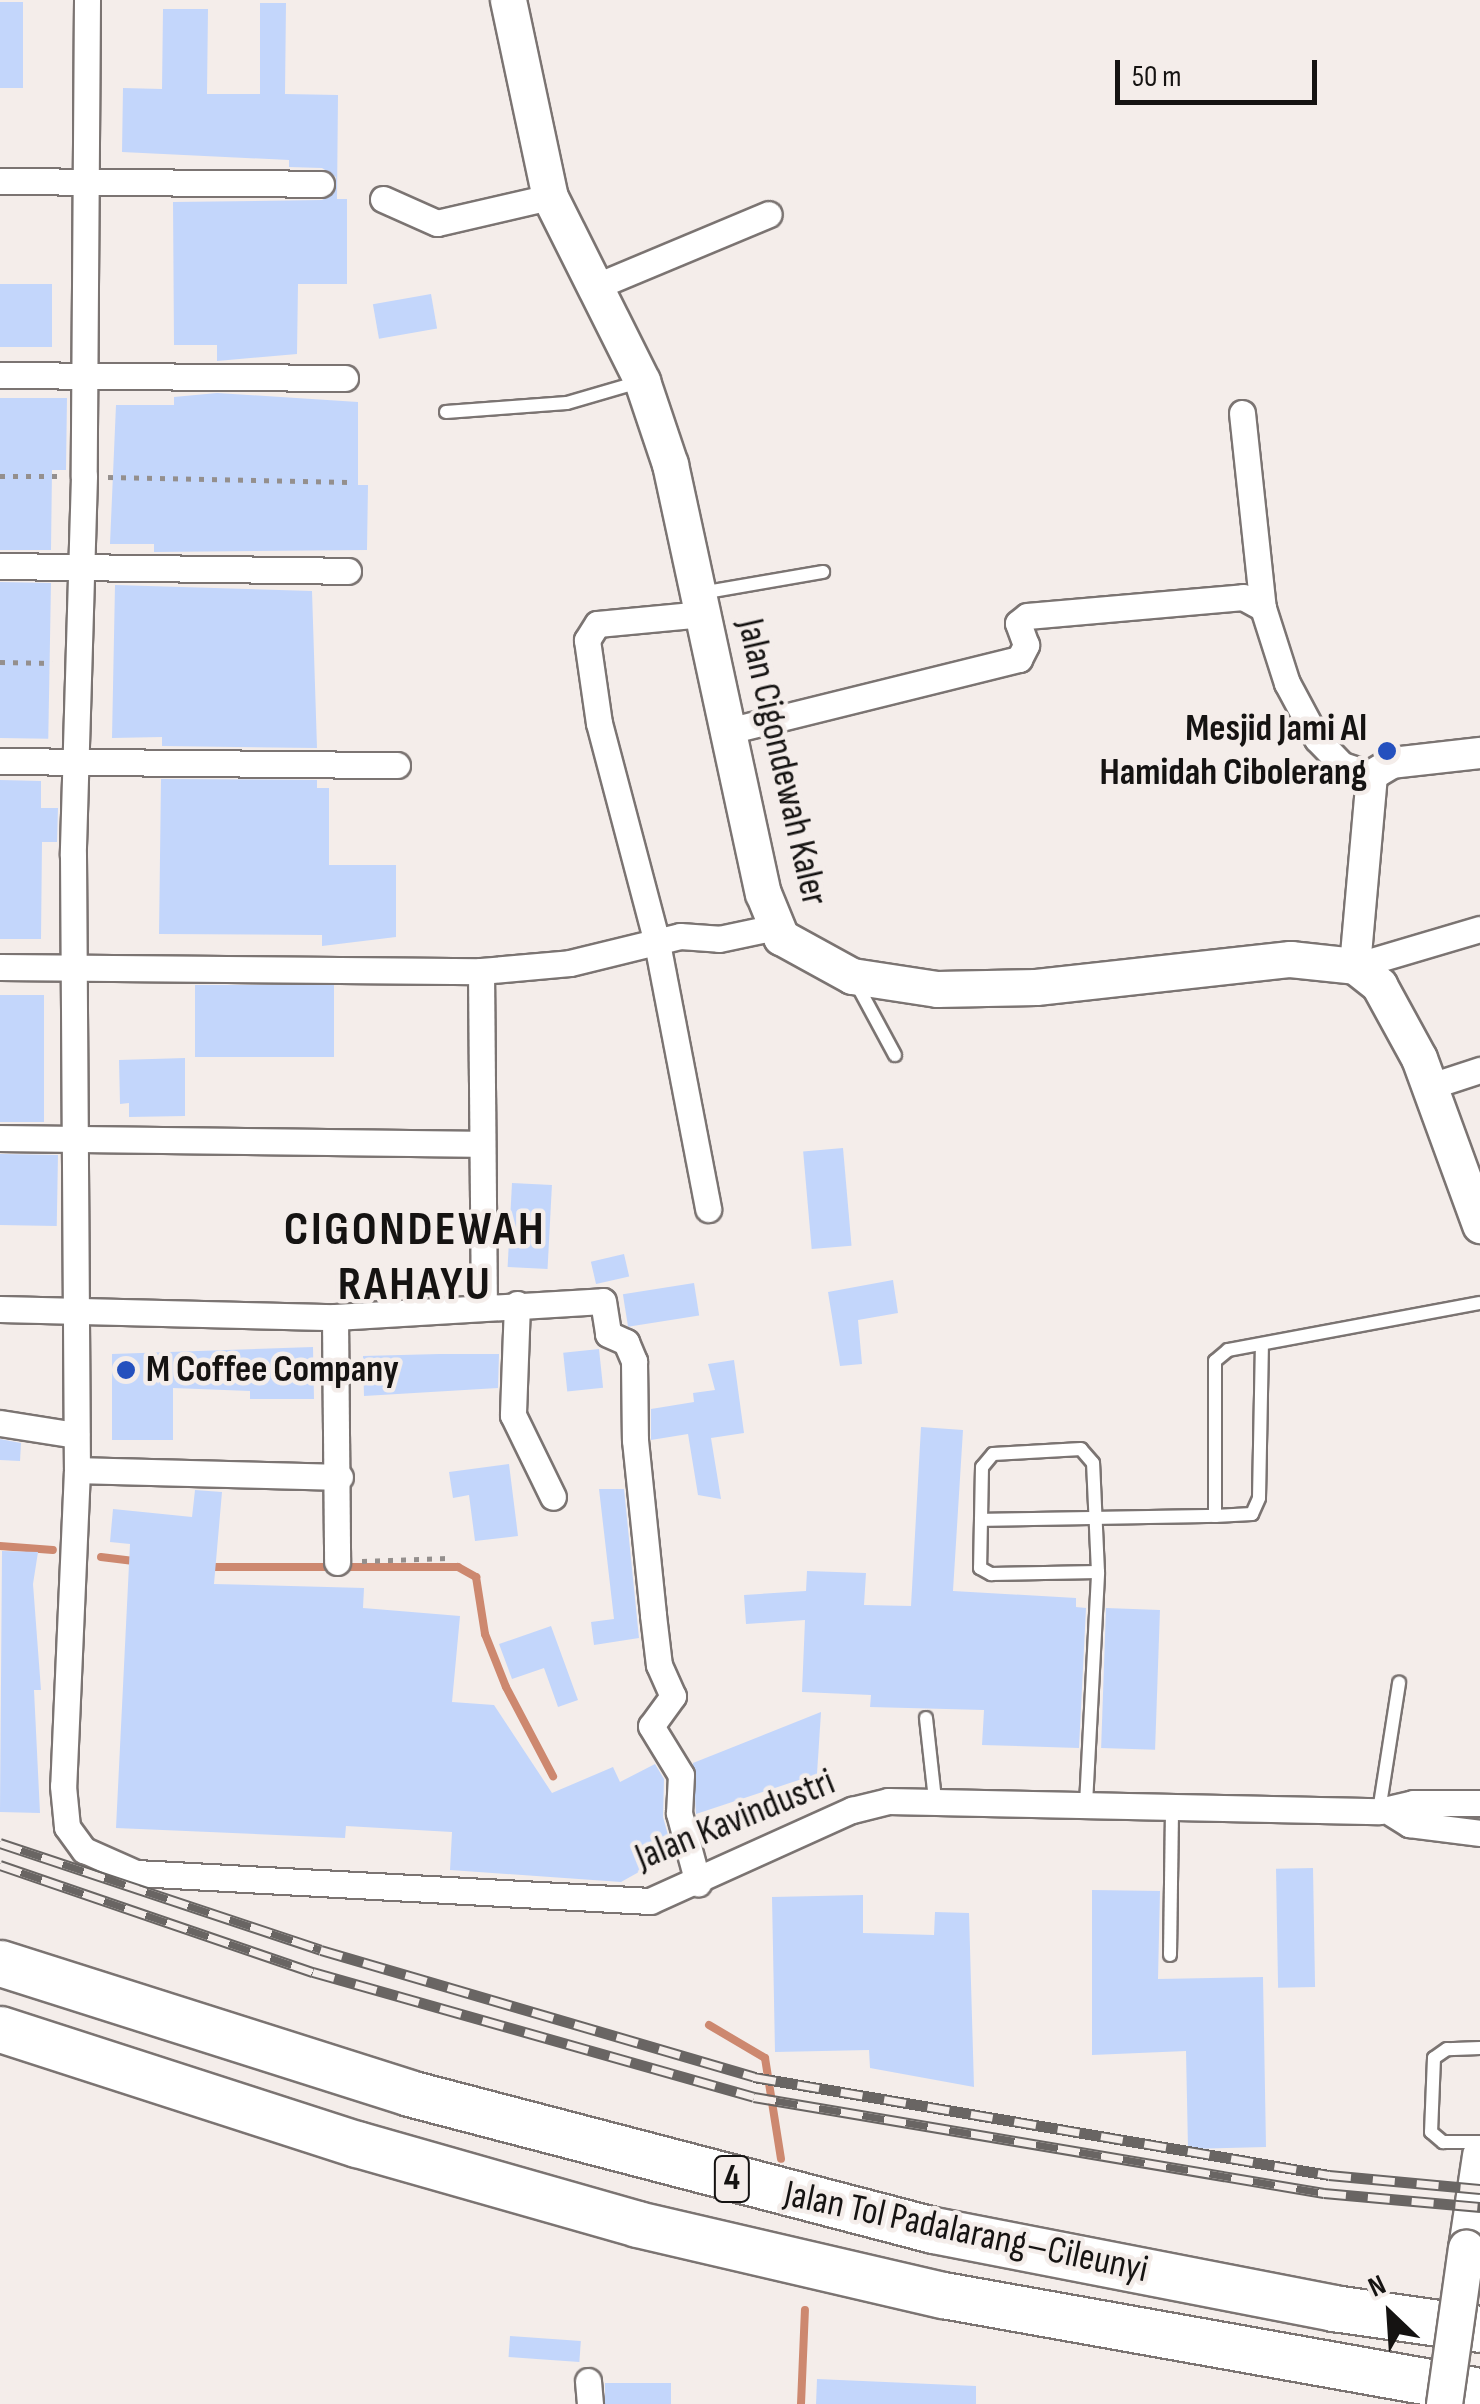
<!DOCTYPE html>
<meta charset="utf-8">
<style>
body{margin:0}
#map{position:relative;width:1480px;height:2404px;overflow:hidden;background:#f4edea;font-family:"Sofia Sans Condensed",sans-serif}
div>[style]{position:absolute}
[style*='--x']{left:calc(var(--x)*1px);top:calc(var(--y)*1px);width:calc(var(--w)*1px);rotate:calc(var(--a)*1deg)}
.stream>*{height:8px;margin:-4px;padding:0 4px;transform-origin:4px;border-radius:4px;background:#cd886f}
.building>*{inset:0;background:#c3d6fb;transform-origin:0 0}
.path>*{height:5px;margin-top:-2.5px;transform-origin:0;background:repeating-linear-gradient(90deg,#948f8d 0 5px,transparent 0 13px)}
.roads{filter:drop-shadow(2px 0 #7b7472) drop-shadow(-2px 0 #7b7472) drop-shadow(0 2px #7b7472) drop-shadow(0 -2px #7b7472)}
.service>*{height:12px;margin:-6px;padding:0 6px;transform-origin:6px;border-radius:6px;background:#fff}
.minor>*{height:25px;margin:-12.5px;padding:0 12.5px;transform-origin:12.5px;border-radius:12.5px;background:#fff}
.tertiary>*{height:30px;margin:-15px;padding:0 15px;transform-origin:15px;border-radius:15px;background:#fff}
.secondary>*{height:35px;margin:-17.5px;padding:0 17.5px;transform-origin:17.5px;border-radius:17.5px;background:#fff}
.motorway>*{height:45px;margin:-22.5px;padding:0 22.5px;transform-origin:22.5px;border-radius:22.5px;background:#fff}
.rail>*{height:11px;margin-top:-5.5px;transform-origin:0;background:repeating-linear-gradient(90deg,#f4edea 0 22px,#696563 0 44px);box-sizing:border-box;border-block:2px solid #696563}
.bridges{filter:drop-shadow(2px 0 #7b7472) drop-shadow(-2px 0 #7b7472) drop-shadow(0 2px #7b7472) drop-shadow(0 -2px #7b7472)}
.secondary-bridge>*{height:35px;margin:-17.5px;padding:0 17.5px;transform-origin:17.5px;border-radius:17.5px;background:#fff}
.dots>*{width:28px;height:28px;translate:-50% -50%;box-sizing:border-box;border:5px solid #f4edea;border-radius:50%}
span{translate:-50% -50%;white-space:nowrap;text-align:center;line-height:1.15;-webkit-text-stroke:9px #f4edea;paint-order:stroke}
.shield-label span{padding:2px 8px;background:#f4edea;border:2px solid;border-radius:8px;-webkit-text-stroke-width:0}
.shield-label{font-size:35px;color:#151312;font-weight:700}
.poi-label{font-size:38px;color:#151312;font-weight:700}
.right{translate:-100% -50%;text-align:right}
.left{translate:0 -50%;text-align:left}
.street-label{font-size:38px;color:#151312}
.district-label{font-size:48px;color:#151312;font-weight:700;letter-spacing:2.5px}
.north{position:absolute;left:1340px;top:2264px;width:100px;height:100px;-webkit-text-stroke:8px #f4edea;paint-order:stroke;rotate:335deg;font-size:28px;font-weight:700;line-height:40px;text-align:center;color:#151312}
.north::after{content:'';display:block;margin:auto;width:35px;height:45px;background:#151312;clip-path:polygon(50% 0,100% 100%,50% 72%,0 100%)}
.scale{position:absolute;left:1115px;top:60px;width:202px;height:45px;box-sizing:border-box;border:5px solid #151312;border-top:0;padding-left:12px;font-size:30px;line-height:35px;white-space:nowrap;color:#151312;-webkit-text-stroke:8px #f4edea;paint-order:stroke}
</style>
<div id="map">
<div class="stream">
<div style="--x:0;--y:1546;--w:53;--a:4.3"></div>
<div style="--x:101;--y:1557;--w:35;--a:7"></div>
<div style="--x:210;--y:1567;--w:248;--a:0"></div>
<div style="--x:458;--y:1567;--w:21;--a:29"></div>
<div style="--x:476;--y:1577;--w:58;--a:81"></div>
<div style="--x:485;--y:1634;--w:57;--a:68.4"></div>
<div style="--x:506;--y:1687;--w:101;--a:62.2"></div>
<div style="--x:709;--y:2025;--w:65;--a:30.5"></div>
<div style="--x:765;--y:2058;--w:102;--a:81"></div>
<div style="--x:801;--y:2404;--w:94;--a:-87.6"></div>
</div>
<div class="building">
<div style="left:0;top:2px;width:23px;height:86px"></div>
<div style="clip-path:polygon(260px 3px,286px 3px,285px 94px,338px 95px,337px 199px,347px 199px,347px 284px,298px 284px,297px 354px,217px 361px,217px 345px,174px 345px,173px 202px,322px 200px,334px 193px,336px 177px,322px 168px,289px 167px,289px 160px,122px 152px,123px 88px,162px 89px,163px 9px,208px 9px,207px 94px,260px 94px)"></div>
<div style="left:0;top:284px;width:52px;height:63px"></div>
<div style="left:431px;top:294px;width:35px;height:59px;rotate:80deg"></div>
<div style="clip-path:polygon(217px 393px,358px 402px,358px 485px,368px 485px,367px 550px,154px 552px,154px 544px,110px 544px,116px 405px,174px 405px,174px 397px)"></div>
<div style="clip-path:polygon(0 398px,67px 398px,66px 470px,52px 470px,51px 550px,0 550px)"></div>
<div style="left:0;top:582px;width:51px;height:156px;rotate:1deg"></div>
<div style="clip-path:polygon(115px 585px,312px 591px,317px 748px,162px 746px,162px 737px,112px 738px)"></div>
<div style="clip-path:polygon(161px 779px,317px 780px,317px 788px,329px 788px,329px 865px,396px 865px,396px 937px,322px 946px,322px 935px,159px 934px)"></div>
<div style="clip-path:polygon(0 780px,41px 781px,41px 808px,58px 808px,57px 842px,42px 842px,41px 939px,0 939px)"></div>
<div style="left:195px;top:985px;width:139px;height:72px"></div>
<div style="left:0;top:995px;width:44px;height:127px"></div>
<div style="clip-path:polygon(185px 1058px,185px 1116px,129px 1117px,129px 1103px,120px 1104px,119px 1060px)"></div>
<div style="left:843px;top:1148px;width:98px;height:40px;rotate:85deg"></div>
<div style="left:0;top:1154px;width:58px;height:71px;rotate:1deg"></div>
<div style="left:512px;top:1183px;width:40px;height:84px;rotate:3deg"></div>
<div style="left:624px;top:1254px;width:23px;height:34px;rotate:77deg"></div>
<div style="clip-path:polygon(893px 1280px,898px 1313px,858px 1320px,862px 1364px,840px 1366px,828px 1292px)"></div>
<div style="left:694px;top:1283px;width:33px;height:72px;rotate:81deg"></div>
<div style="clip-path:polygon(313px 1347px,314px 1399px,250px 1399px,250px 1391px,173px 1388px,173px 1440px,112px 1440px,112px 1354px)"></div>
<div style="left:599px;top:1349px;width:39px;height:36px;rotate:84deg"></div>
<div style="clip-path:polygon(439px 1354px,499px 1354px,498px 1388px,364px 1396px,363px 1356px)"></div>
<div style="clip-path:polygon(734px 1360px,744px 1433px,711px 1438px,721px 1499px,698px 1495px,688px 1434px,651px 1440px,651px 1409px,694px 1402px,693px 1393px,715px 1390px,708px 1364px)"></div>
<div style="clip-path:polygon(921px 1427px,963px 1430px,953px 1591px,1076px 1598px,1076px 1607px,1086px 1608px,1079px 1748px,982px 1745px,984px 1710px,870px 1707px,871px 1695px,802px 1692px,805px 1620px,746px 1624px,744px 1595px,806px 1591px,807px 1571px,866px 1573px,864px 1605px,911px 1606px)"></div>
<div style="clip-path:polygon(0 1439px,21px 1443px,20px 1461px,0 1460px)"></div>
<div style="clip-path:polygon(509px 1464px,518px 1536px,475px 1541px,469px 1495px,453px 1498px,449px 1472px)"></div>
<div style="clip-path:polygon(599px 1489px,624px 1489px,639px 1638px,594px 1645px,591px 1622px,614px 1619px)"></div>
<div style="clip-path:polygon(195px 1490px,222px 1492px,214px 1584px,364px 1588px,363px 1608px,460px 1616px,452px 1702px,494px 1705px,552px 1793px,613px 1767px,620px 1782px,655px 1764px,664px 1779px,663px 1817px,673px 1853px,621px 1882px,450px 1870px,452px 1832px,346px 1826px,345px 1838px,116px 1828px,130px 1544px,110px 1542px,113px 1509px,192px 1517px)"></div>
<div style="clip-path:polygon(2px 1551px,38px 1552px,33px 1584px,41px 1690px,34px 1690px,40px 1813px,0 1812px)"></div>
<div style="left:1106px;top:1608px;width:54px;height:140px;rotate:2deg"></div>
<div style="clip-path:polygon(551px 1626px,578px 1700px,558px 1707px,544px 1668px,512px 1679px,499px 1644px)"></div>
<div style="clip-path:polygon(821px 1712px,817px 1774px,696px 1814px,693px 1763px)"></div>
<div style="left:1313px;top:1868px;width:119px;height:37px;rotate:89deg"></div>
<div style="clip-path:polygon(1092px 1890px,1160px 1891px,1158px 1979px,1263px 1977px,1266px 2147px,1188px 2149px,1186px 2051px,1092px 2055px)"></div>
<div style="clip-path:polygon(863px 1895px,863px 1933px,934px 1935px,935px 1912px,969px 1913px,974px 2087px,870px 2068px,869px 2050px,775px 2052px,772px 1897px)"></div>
<div style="left:510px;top:2336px;width:71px;height:21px;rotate:4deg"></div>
<div style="clip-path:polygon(817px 2379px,976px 2386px,976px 2404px,816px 2404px)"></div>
<div style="left:605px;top:2383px;width:66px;height:21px"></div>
</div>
<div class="path">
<div style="--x:0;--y:476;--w:62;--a:0"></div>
<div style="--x:108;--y:477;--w:241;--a:1.2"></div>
<div style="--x:0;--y:662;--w:52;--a:1.1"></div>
<div style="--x:362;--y:1561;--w:86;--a:-2"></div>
</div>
<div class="roads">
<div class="service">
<div style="--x:446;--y:412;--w:121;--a:-4.3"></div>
<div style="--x:567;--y:403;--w:75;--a:-16.3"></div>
<div style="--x:701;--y:593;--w:124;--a:-9.8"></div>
<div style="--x:856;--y:983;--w:82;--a:61.6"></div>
<div style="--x:1215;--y:1516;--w:37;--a:-3"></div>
<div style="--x:1252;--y:1514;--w:17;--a:-66"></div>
<div style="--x:1259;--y:1498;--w:151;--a:-88.9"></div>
<div style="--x:981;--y:1520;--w:234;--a:-1"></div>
<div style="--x:1215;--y:1516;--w:155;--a:-90"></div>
<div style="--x:1215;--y:1361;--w:17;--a:-40"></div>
<div style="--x:1228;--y:1350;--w:256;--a:-10.6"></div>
<div style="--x:926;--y:1718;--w:82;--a:83.7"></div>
<div style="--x:1086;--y:1804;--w:232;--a:-87"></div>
<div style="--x:1098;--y:1572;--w:109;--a:-92.6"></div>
<div style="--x:1093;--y:1463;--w:18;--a:-131"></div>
<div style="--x:1081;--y:1449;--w:88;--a:176.7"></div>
<div style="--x:993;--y:1454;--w:17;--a:130"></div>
<div style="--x:982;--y:1467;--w:101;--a:91.1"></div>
<div style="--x:980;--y:1568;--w:13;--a:29"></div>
<div style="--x:991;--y:1574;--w:107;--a:-1.1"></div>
<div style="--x:1379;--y:1811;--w:130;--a:-81.1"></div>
<div style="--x:1170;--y:1955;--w:146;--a:-89.2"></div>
<div style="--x:1480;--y:2048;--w:33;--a:178"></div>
<div style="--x:1447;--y:2049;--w:16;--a:145"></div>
<div style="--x:1434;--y:2058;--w:74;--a:92.3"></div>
<div style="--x:1431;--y:2132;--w:16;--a:40"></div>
<div style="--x:1443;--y:2142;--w:37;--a:0"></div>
</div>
<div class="minor">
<div style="--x:87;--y:0;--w:476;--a:90.4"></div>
<div style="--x:84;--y:476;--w:379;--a:91.7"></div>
<div style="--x:73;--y:855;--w:615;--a:89.63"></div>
<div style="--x:77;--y:1470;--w:316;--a:92.5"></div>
<div style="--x:63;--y:1786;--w:41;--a:84.4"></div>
<div style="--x:67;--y:1827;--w:29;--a:54"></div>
<div style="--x:84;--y:1850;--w:57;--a:23.9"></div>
<div style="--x:136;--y:1873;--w:515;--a:3.12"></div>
<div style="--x:650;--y:1901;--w:222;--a:-24.3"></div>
<div style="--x:852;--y:1810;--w:37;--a:-14"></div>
<div style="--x:888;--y:1801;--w:491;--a:1.2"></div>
<div style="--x:1379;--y:1811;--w:35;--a:-13"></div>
<div style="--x:1413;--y:1803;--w:67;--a:0"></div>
<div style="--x:0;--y:181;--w:321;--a:0.5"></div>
<div style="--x:383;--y:199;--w:59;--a:24"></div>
<div style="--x:437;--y:223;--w:116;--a:-13"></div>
<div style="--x:597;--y:286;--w:186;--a:-22.7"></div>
<div style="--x:0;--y:375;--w:345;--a:0.5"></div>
<div style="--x:1242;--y:413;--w:196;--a:83.9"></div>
<div style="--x:1263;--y:608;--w:79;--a:72.3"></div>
<div style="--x:1287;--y:683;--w:64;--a:61.8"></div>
<div style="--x:1317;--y:739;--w:36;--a:46"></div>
<div style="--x:1342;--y:765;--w:32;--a:18"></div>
<div style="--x:0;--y:566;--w:348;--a:0.8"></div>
<div style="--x:703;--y:614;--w:106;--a:174.6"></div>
<div style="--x:597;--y:624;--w:19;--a:122"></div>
<div style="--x:587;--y:640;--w:84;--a:81.8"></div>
<div style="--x:599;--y:723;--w:228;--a:75.2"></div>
<div style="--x:657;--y:943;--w:271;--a:79.1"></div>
<div style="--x:728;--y:731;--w:300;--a:-13.9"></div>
<div style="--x:1019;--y:659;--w:16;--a:-63"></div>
<div style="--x:1026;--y:645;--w:23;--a:-110"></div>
<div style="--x:1018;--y:623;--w:11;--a:-38"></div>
<div style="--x:1027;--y:616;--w:217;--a:-5"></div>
<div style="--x:1243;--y:597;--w:23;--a:29"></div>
<div style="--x:0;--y:761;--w:397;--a:0.6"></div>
<div style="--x:1355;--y:966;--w:130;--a:-16.5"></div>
<div style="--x:0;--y:967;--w:481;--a:0.5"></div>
<div style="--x:481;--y:971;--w:89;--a:-5.1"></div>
<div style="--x:570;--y:963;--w:113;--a:-13.8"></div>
<div style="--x:680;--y:936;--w:39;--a:4"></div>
<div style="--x:719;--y:939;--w:58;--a:-11.9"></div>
<div style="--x:481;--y:971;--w:335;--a:89.5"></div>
<div style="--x:1431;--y:1086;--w:52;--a:-18.1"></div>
<div style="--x:0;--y:1138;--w:480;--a:0.7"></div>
<div style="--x:517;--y:1304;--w:111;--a:92.1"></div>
<div style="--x:513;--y:1415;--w:91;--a:64"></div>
<div style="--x:0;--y:1309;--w:335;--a:1.4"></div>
<div style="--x:335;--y:1317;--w:268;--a:-3.4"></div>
<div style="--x:603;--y:1301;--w:33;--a:81"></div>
<div style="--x:608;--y:1334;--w:20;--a:24"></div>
<div style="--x:626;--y:1342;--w:21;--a:67"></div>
<div style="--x:634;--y:1361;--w:79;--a:89.3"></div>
<div style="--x:635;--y:1440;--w:176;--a:84.1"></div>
<div style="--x:653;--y:1615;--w:50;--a:83.2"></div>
<div style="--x:659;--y:1665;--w:34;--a:66"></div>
<div style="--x:673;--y:1696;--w:37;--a:126"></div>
<div style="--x:651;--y:1726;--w:57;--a:58.5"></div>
<div style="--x:681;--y:1775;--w:38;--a:93"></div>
<div style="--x:679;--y:1813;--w:73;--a:74.8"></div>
<div style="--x:335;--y:1317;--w:245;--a:89.5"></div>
<div style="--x:0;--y:1423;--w:77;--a:9"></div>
<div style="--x:77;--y:1470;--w:263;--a:1.5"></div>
<div style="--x:1388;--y:1811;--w:25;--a:32"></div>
<div style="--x:1409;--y:1824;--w:72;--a:7.2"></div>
<div style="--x:588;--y:2381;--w:23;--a:85"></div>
</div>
<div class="tertiary">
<div style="--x:1355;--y:966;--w:192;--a:-84.9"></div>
<div style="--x:1372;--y:775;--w:23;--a:-31"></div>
<div style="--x:1392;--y:763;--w:89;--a:-6.5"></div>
</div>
<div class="secondary">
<div style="--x:508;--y:0;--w:201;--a:78"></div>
<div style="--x:550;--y:197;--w:206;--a:63.4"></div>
<div style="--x:642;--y:381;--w:88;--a:71.4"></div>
<div style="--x:670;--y:464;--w:439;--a:77.8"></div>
<div style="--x:763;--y:893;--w:48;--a:67.8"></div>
<div style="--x:781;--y:937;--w:81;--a:28.8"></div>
<div style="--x:852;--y:976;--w:86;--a:8.7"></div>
<div style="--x:937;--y:989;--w:99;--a:-1.2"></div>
<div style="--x:1036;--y:987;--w:256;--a:-6.3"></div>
<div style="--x:1290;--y:959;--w:65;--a:6.1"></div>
<div style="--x:1355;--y:966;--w:31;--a:38"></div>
<div style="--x:1379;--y:985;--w:83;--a:61.3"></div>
<div style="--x:1419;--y:1058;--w:178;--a:69.9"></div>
<div style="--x:1466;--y:2248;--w:94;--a:-81.4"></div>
</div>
<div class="motorway">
<div style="--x:0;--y:1963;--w:429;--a:17.6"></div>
<div style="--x:409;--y:2093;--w:542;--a:14.65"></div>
<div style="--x:933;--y:2230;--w:408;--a:11"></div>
<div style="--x:1333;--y:2308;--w:148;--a:8.1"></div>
<div style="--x:0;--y:2029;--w:375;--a:17.9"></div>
<div style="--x:357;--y:2144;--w:291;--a:15.9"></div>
<div style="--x:637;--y:2224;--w:314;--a:13.1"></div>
<div style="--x:943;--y:2295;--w:546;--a:10.14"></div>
</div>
</div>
<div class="rail">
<div style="--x:0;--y:1843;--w:338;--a:18.4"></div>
<div style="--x:321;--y:1950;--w:451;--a:16.3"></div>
<div style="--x:754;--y:2077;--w:583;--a:9.67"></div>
<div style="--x:1329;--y:2175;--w:152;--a:5.3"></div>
<div style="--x:0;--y:1865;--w:331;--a:18.9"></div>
<div style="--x:313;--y:1972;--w:458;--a:15.8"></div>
<div style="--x:754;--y:2097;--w:578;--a:9.56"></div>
<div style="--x:1324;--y:2193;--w:157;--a:5.1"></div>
</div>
<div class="bridges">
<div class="secondary-bridge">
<div style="--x:1444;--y:2404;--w:158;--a:-82"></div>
</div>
</div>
<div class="dots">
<div style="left:1387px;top:751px;background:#2450be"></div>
<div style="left:126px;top:1370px;background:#2450be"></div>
</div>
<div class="shield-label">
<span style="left:732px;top:2179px">4</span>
</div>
<div class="poi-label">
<span class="right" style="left:1367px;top:751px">Mesjid Jami Al<br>Hamidah Cibolerang</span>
<span class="left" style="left:146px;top:1370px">M Coffee Company</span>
</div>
<div class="street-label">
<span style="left:782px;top:762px;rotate:77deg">Jalan Cigondewah Kaler</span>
<span style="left:735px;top:1820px;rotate:-22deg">Jalan Kavindustri</span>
<span style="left:966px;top:2232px;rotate:12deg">Jalan Tol Padalarang–Cileunyi</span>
</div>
<div class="district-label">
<span style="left:415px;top:1257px">CIGONDEWAH<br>RAHAYU</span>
</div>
<div class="north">N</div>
<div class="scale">50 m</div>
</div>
